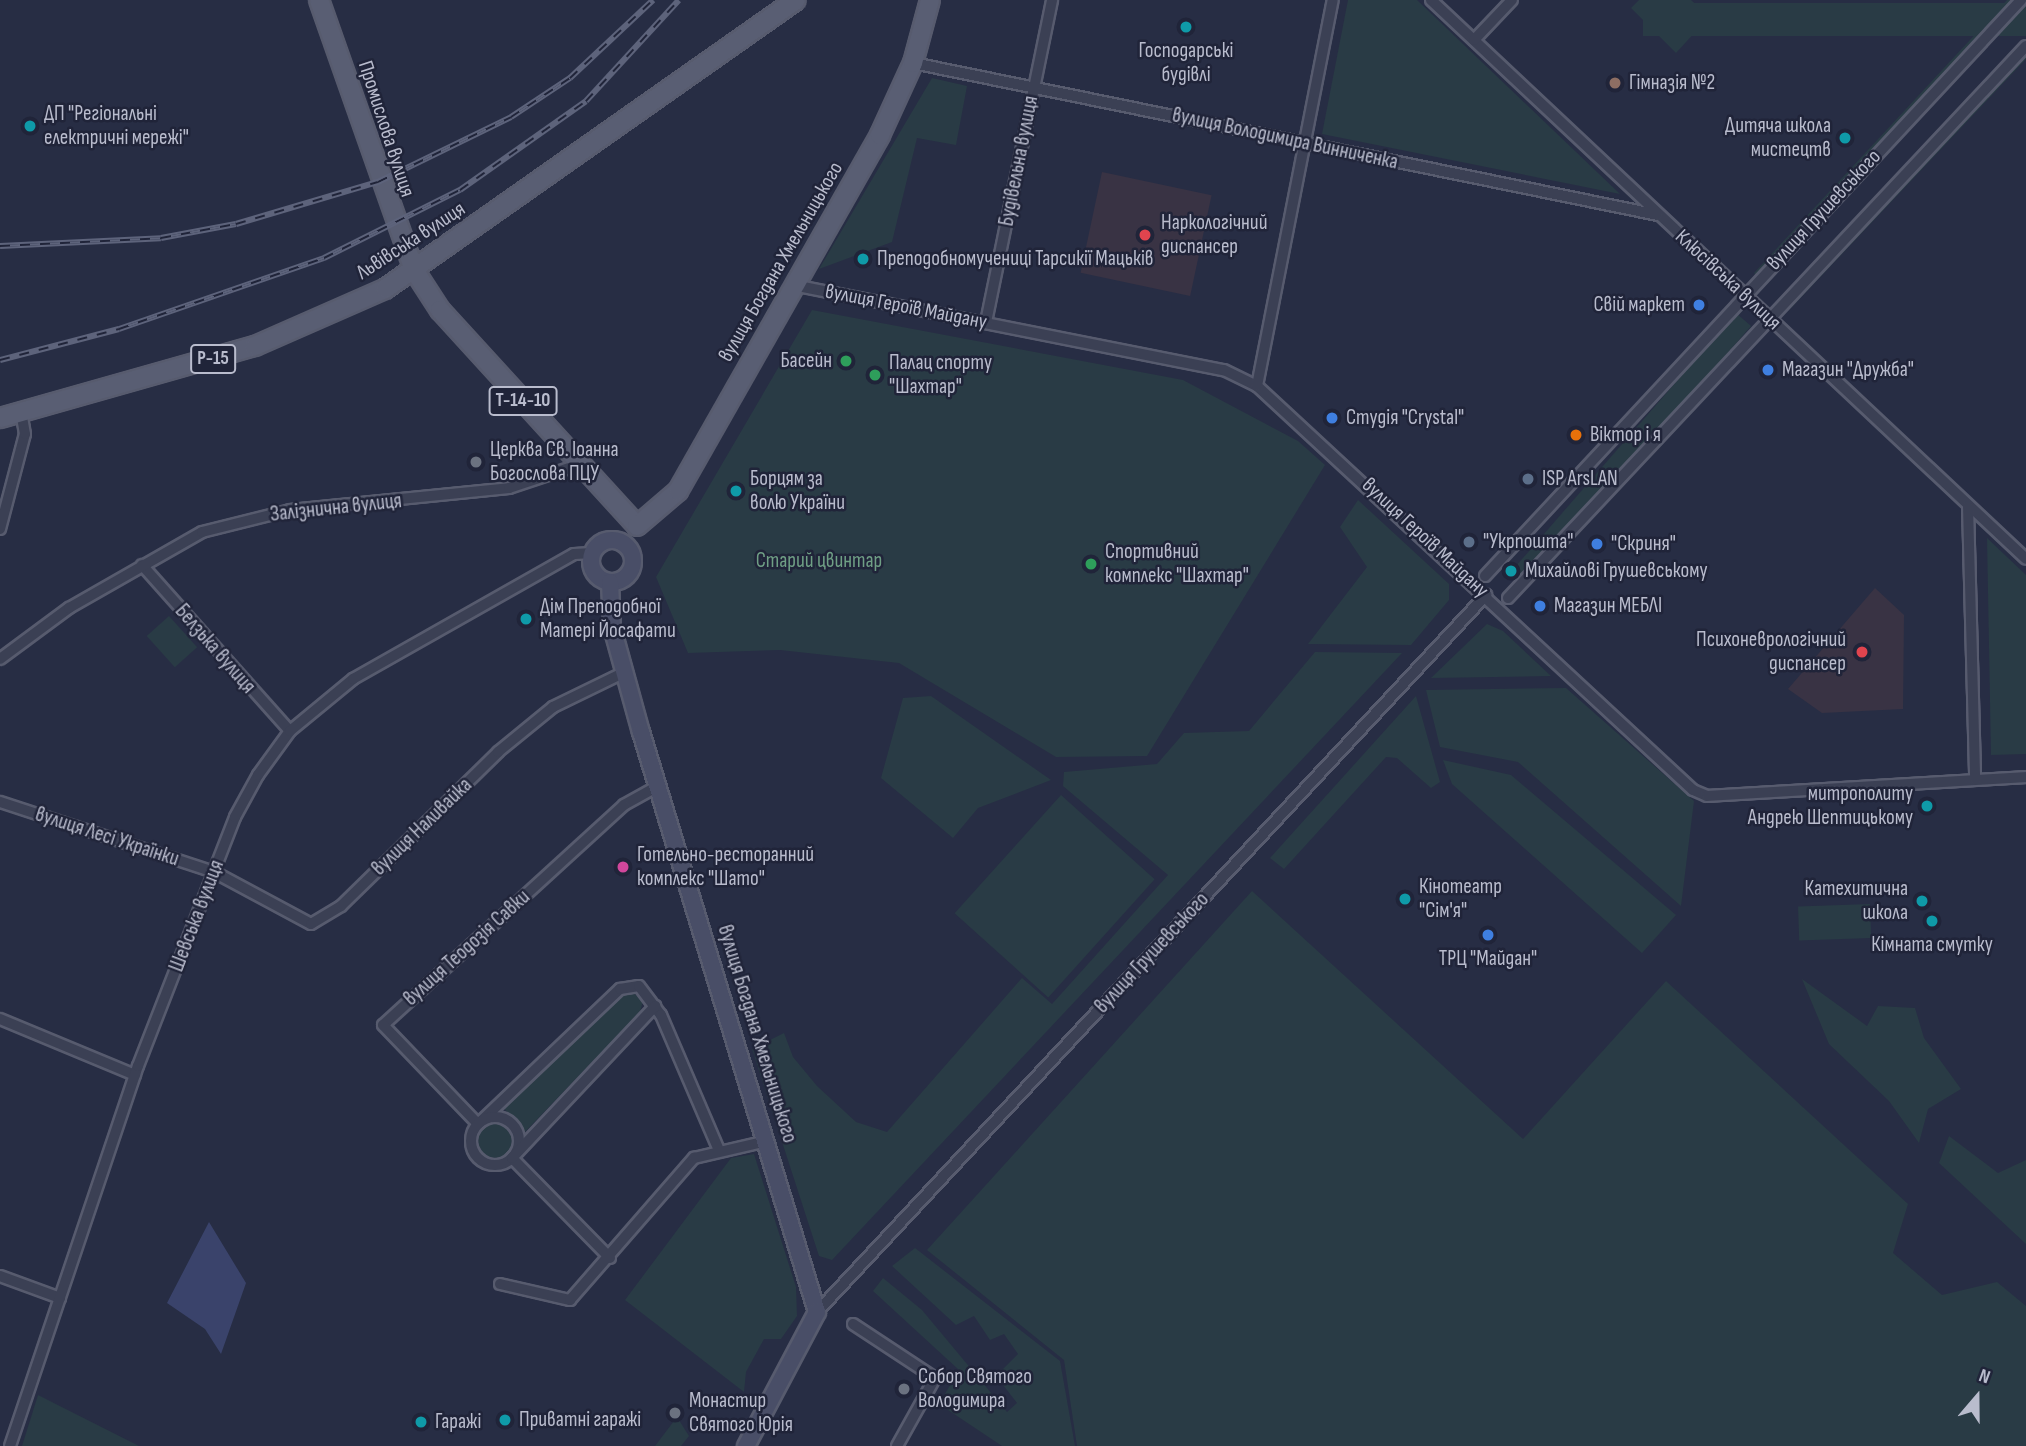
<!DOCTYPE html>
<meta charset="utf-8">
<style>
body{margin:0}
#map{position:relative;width:2026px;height:1446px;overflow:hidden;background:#272d44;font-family:"Sofia Sans Condensed",sans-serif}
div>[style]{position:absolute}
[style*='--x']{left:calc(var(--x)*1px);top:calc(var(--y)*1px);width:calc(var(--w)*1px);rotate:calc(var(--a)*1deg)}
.medical>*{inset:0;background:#393344;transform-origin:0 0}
.green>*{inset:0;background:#293b45;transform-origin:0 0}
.round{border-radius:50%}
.water>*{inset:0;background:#3a436b}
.roads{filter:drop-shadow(2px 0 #575b6e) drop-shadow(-2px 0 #575b6e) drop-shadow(0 2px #575b6e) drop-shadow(0 -2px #575b6e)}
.street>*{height:10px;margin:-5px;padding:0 5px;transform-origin:5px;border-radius:5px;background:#3b4054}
.street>.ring{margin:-5px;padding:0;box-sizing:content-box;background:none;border:10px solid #3b4054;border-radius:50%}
.secondary>*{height:16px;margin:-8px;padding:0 8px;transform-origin:8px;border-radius:8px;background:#494e67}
.secondary>.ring{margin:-8px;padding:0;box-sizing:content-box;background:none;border:16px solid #494e67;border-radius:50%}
.primary>*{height:18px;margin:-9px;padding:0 9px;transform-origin:9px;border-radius:9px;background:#595e73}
.rail>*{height:6px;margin-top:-3px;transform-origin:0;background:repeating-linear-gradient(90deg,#202439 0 10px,#5d637b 0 20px);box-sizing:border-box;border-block:2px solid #5d637b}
.dots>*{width:19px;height:19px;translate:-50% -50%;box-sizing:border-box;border:4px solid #202439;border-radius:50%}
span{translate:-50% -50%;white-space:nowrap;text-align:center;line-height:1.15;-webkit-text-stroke:5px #202439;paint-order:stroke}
.shield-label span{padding:2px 5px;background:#202439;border:2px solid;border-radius:5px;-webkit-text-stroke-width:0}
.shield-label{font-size:19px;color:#b9bccd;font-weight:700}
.poi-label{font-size:21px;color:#b9bccd}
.left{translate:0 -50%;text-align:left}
.right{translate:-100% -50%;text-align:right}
.street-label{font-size:21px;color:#b9bccd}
.park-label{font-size:21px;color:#6f9f85}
.north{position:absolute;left:1942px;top:1362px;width:70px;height:70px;-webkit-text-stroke:5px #202439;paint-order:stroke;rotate:20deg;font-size:19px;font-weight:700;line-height:28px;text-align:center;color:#b9bccd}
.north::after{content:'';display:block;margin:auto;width:24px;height:32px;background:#b9bccd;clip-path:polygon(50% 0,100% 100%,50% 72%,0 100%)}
</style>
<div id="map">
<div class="medical">
<div style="left:1102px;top:172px;width:112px;height:103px;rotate:12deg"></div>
<div style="clip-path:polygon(1875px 588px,1904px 615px,1903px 709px,1822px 713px,1788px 689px)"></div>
</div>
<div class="green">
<div style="clip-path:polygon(1348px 0,1417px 0,1620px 194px,1322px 134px)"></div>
<div style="clip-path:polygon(1639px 0,1691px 0,1709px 17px,1676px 53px,1631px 8px)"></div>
<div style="clip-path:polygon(2007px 0,2017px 0,1758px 277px,1754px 273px)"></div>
<div style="left:2026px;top:3px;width:33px;height:383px;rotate:90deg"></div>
<div style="clip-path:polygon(2026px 50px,2026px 59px,1791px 308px,1786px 302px)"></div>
<div style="clip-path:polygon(932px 78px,967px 86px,956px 145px,917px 138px,892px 242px,819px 269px)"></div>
<div style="clip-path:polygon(812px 310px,1183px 380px,1298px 441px,1325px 465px,1147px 756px,1056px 757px,899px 663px,780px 650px,688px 653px,656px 577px)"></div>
<div style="left:1736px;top:313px;width:20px;height:340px;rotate:41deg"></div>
<div style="clip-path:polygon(1358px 500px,1449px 584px,1449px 600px,1411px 645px,1308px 644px,1367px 567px,1340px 527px)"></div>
<div style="clip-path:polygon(1987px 538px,2026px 575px,2026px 754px,1991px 755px)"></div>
<div style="left:169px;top:616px;width:42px;height:30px;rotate:48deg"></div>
<div style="clip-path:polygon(1487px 624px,1503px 631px,1551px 676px,1431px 678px)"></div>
<div style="clip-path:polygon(1315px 652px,1402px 653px,832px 1260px,819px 1256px,752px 1049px,784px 1033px,793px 1057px,817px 1086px,856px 1122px,887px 1132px,1022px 978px,1052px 1004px,1168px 875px,1063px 786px,1064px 772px,1157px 764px,1184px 733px,1249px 731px)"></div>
<div style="clip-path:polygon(1566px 688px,1694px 801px,1681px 906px,1518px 762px,1440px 747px,1426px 690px)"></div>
<div style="clip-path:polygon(931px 696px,1051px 780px,978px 808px,953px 838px,881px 778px,903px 698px)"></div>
<div style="clip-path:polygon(1416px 696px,1440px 782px,1431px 788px,1397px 758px,1386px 757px,1284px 869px,1270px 858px)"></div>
<div style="clip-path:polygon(1443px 760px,1511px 775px,1676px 915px,1642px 953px,1452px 784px)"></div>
<div style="left:1061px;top:795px;width:126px;height:159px;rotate:42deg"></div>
<div style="clip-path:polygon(1252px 891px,1523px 1139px,1666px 981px,1908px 1204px,1893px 1253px,1942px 1295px,1997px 1282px,2026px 1306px,2026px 1446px,1077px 1446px,1064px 1360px,927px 1250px)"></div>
<div style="left:1870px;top:904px;width:34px;height:72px;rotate:88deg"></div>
<div style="clip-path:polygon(1802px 979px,1867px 1026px,1878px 1006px,1915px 1008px,1924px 1038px,1961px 1089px,1928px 1109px,1919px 1143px,1889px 1101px,1829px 1044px)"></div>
<div style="clip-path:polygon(631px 991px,643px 1001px,640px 1012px,524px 1133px,502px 1106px,621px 993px)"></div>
<div class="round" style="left:478px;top:1124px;width:34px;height:34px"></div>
<div style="clip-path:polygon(1949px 1136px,1998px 1173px,2026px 1160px,2026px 1244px,1939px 1163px)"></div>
<div style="clip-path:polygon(754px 1154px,796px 1287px,797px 1316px,781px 1339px,764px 1339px,746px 1372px,744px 1392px,625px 1300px,731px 1158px)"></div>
<div style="clip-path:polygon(915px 1248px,1060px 1361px,1075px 1446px,1002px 1446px,939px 1404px,959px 1370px,873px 1291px,883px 1278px,922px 1310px,1007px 1412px,1017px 1403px,996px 1376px,1018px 1354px,1004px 1334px,990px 1340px,974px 1316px,956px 1325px,892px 1266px)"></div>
<div style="clip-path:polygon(38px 1395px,139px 1446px,22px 1446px)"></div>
<div style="clip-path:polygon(677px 1417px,689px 1436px,681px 1446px,655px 1446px)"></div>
</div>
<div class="water">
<div style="clip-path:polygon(209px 1222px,246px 1283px,221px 1354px,205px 1329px,167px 1303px)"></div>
</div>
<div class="roads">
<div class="street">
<div style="--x:1431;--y:0;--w:816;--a:43.21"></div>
<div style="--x:1474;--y:40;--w:55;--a:-46.5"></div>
<div style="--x:913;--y:63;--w:760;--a:11.53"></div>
<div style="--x:793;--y:285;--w:439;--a:11.2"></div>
<div style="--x:1224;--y:370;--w:37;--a:26"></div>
<div style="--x:1257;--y:386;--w:594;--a:42.82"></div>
<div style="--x:1693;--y:790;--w:15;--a:23"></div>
<div style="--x:1707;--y:796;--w:320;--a:-3.4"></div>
<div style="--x:986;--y:322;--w:329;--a:-78.4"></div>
<div style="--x:1257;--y:386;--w:393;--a:-78.9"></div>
<div style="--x:1968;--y:506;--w:274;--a:88.5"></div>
<div style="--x:0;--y:529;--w:98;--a:-75.3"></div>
<div style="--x:25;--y:434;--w:22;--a:-100"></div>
<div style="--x:142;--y:565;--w:222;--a:48.3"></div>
<div style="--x:1485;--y:576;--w:787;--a:-47.06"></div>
<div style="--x:1508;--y:598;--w:757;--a:-46.82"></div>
<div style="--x:0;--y:659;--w:86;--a:-36.5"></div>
<div style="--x:69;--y:608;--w:153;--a:-29.7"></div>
<div style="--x:202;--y:532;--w:91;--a:-14"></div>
<div style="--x:290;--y:510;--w:220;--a:-5.7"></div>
<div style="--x:509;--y:488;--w:76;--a:-18.4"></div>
<div style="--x:658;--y:786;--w:39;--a:151"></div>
<div style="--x:624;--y:805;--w:326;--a:137.6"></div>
<div style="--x:383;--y:1025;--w:137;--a:46.2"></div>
<div style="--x:478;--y:1124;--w:196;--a:-43.6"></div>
<div style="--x:620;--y:989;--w:19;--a:-9"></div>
<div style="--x:639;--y:986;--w:36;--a:53"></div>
<div style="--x:661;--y:1015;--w:145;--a:66.8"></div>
<div style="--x:0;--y:802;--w:225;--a:18.1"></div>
<div style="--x:214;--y:872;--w:110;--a:28.2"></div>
<div style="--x:311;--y:924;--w:35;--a:-31"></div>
<div style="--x:341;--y:906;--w:220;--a:-44.4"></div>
<div style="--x:498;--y:752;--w:71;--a:-39.3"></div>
<div style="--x:553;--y:707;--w:80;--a:-25.9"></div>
<div style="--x:0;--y:1019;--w:146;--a:22.5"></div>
<div class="ring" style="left:471px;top:1117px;width:38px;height:38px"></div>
<div style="--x:610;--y:1258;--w:140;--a:-134.4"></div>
<div style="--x:512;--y:1158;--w:209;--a:-46.7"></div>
<div style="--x:0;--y:1276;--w:64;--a:20.1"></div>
<div style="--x:500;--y:1284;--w:72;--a:12.9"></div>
<div style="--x:570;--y:1300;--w:189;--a:-48.9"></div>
<div style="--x:694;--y:1158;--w:75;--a:-13.1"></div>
<div style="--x:817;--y:1312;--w:981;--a:-46.98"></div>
<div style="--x:853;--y:1324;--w:98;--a:33.4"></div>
<div style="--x:935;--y:1378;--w:78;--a:119.2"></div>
<div style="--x:10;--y:1446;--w:401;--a:-71.4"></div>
<div style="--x:138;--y:1066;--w:267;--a:-68.7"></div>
<div style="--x:235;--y:817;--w:48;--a:-61.3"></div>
<div style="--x:258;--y:775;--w:54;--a:-54"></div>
<div style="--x:290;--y:731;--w:82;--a:-39.5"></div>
<div style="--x:353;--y:679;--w:254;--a:-29.5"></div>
<div style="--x:574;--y:554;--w:19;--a:-3"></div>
</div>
<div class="secondary">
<div class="ring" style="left:591px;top:540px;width:26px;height:26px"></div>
<div style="--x:610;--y:582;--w:45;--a:87.5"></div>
<div style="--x:612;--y:627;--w:109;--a:74.6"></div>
<div style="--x:641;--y:732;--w:606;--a:73.12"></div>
<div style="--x:817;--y:1312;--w:152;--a:117.9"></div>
</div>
<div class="primary">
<div style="--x:319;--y:0;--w:286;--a:70.6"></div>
<div style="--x:414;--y:270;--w:48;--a:57"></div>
<div style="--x:440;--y:310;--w:292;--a:47.6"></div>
<div style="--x:637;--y:526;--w:54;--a:-40.5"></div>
<div style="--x:678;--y:491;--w:409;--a:-60.4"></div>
<div style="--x:880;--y:135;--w:79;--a:-65.4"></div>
<div style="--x:913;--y:63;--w:65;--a:-74.9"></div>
<div style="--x:0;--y:418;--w:265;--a:-15.8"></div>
<div style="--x:255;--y:346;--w:142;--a:-23.7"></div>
<div style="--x:385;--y:289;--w:502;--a:-35.11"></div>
</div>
</div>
<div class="rail">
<div style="--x:0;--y:246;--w:161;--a:-2.8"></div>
<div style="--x:161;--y:238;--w:76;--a:-10.6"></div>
<div style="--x:236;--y:224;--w:148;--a:-16.5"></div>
<div style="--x:378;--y:182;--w:148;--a:-26"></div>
<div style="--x:511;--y:117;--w:71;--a:-33.5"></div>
<div style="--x:570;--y:78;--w:114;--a:-43.2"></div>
<div style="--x:0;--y:360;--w:123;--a:-14.6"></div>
<div style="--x:119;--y:329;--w:217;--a:-19.1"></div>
<div style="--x:324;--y:258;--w:152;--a:-26.6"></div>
<div style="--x:460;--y:190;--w:154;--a:-35.2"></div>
<div style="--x:586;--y:101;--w:137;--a:-47.4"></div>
</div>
<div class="dots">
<div style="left:1186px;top:27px;background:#0f9aa8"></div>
<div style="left:1615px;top:83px;background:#8d6e63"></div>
<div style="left:30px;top:126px;background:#0f9aa8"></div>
<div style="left:1845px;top:138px;background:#0f9aa8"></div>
<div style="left:1145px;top:235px;background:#e0444e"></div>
<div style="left:863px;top:259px;background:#0f9aa8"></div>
<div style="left:1699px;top:305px;background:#3f7fe0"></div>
<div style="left:846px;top:361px;background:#2e9e5b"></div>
<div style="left:1768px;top:370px;background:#3f7fe0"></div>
<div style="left:875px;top:375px;background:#2e9e5b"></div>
<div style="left:1332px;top:418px;background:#3f7fe0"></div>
<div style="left:1576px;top:435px;background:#e8710a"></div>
<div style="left:476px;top:462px;background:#6b7280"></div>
<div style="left:1528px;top:479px;background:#5c6f8a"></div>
<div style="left:736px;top:491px;background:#0f9aa8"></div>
<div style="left:1469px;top:542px;background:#5c6f8a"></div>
<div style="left:1597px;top:544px;background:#3f7fe0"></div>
<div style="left:1091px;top:564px;background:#2e9e5b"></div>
<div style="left:1511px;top:571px;background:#0f9aa8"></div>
<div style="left:1540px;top:606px;background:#3f7fe0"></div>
<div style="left:526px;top:619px;background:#0f9aa8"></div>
<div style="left:1862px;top:652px;background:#e0444e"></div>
<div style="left:1927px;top:806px;background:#0f9aa8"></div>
<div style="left:623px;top:867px;background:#d1479c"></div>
<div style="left:1405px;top:899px;background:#0f9aa8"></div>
<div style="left:1922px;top:901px;background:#0f9aa8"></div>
<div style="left:1932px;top:921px;background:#0f9aa8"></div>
<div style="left:1488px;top:935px;background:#3f7fe0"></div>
<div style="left:904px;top:1389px;background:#6b7280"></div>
<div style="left:675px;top:1413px;background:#6b7280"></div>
<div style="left:505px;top:1420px;background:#0f9aa8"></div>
<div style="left:421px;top:1422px;background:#0f9aa8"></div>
</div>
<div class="shield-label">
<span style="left:213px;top:359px">Р-15</span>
<span style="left:523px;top:401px">Т-14-10</span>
</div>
<div class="poi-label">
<span style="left:1186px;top:63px">Господарські<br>будівлі</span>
<span class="left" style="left:1629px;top:83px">Гімназія №2</span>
<span class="left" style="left:44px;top:126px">ДП "Регіональні<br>електричні мережі"</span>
<span class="right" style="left:1831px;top:138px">Дитяча школа<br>мистецтв</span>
<span class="left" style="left:1161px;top:235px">Наркологічний<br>диспансер</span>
<span class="left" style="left:877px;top:259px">Преподобномучениці Тарсикії Мацьків</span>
<span class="right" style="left:1685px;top:305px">Свiй маркет</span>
<span class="right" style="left:832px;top:361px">Басейн</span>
<span class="left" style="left:889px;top:375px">Палац спорту<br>"Шахтар"</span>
<span class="left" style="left:1782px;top:370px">Магазин "Дружба"</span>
<span class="left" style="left:1346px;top:418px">Студія "Crystal"</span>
<span class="left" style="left:1590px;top:435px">Віктор і я</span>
<span class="left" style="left:490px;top:462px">Церква Св. Іоанна<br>Богослова ПЦУ</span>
<span class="left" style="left:750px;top:491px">Борцям за<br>волю України</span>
<span class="left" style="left:1542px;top:479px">ISP ArsLAN</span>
<span class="left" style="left:1483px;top:542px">"Укрпошта"</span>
<span class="left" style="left:1611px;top:544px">"Скриня"</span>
<span class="left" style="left:1105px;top:564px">Спортивний<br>комплекс "Шахтар"</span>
<span class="left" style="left:1525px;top:571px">Михайлові Грушевському</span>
<span class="left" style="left:1554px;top:606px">Магазин МЕБЛІ</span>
<span class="left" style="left:540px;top:619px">Дім Преподобної<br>Матері Йосафати</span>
<span class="right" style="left:1846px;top:652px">Психоневрологічний<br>диспансер</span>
<span class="right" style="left:1913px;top:806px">митрополиту<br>Андрею Шептицькому</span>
<span class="left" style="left:637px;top:867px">Готельно-ресторанний<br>комплекс "Шато"</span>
<span class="left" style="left:1419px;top:899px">Кінотеатр<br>"Сім'я"</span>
<span class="right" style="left:1908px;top:901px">Катехитична<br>школа</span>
<span style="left:1932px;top:945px">Кімната смутку</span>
<span style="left:1488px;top:959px">ТРЦ "Майдан"</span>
<span class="left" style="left:918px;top:1389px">Собор Святого<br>Володимира</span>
<span class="left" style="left:689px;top:1413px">Монастир<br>Святого Юрія</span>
<span class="left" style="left:519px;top:1420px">Приватні гаражі</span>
<span class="left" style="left:435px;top:1422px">Гаражі</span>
</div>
<div class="street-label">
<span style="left:386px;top:129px;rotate:72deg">Промислова вулиця</span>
<span style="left:1285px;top:139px;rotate:12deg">вулиця Володимира Винниченка</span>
<span style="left:1019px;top:161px;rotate:-79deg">Будівельна вулиця</span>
<span style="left:1824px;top:210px;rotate:-47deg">вулиця Грушевського</span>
<span style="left:411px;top:241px;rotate:-33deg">Львівська вулиця</span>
<span style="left:781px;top:262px;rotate:-60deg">вулиця Богдана Хмельницького</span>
<span style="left:1728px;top:280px;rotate:43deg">Клюсівська вулиця</span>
<span style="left:906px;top:307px;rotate:11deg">вулиця Героїв Майдану</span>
<span style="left:336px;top:508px;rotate:-6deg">Залізнична вулиця</span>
<span style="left:1425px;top:538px;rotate:43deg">вулиця Героїв Майдану</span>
<span style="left:215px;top:649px;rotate:49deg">Белзька вулиця</span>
<span style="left:422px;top:827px;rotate:-44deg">вулиця Наливайка</span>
<span style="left:107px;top:837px;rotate:18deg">вулиця Лесі Українки</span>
<span style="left:197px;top:916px;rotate:-69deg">Шевська вулиця</span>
<span style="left:467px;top:948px;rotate:-42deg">вулиця Теодозія Савки</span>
<span style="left:1152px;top:953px;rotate:-47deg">вулиця Грушевського</span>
<span style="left:757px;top:1034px;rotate:73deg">вулиця Богдана Хмельницького</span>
</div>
<div class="park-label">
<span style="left:819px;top:561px">Старий цвинтар</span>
</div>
<div class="north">N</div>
</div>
